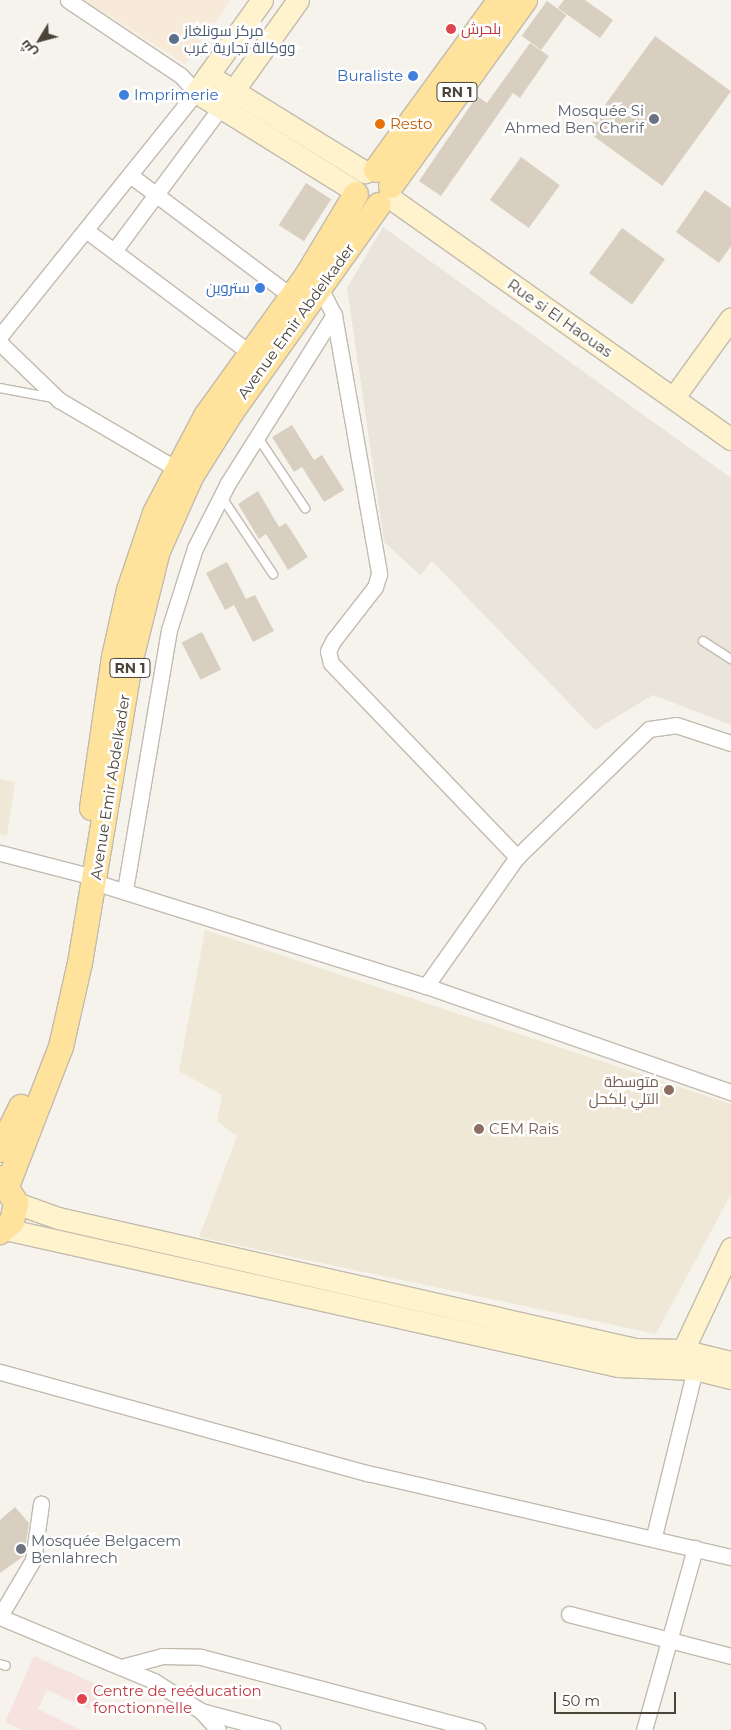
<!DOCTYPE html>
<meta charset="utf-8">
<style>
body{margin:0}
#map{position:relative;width:731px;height:1730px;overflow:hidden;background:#f6f3ec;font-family:Montserrat,Cairo,sans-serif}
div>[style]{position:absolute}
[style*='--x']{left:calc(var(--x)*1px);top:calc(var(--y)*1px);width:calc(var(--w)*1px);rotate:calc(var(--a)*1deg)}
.residential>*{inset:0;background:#eae5da}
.commercial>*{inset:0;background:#f7ead8}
.education>*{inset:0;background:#efe8d6}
.medical>*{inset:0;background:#f6e3e0}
.building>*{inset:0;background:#d8cfc1;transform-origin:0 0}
.roads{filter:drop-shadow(1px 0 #c2bbae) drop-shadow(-1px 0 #c2bbae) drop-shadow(0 1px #c2bbae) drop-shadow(0 -1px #c2bbae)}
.lane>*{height:8px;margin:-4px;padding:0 4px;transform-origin:4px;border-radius:4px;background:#fff}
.street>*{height:15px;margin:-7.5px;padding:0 7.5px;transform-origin:7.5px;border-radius:7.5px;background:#fff}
.secondary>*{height:21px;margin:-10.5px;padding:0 10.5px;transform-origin:10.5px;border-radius:10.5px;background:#fff3cd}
.primary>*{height:24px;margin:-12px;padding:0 12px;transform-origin:12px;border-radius:12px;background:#ffe39c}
.dots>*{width:14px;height:14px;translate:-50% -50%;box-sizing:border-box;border:2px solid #fff;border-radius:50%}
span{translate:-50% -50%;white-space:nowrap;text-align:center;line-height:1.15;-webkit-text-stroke:5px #fff;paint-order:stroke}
.shield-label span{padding:1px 4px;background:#fff;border:1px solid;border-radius:4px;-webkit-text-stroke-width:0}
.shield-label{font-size:14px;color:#4b4439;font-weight:700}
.health-label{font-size:15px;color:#be3a42}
.left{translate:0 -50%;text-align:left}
.service-label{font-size:15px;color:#4e5e75}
.shop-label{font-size:15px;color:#366cbe}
.right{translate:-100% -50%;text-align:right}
.worship-label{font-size:15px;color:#5b616d}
.food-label{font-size:15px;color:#c56008}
.street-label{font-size:15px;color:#4b4439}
.education-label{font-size:15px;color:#785e54}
.north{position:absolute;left:15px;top:15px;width:50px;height:50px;-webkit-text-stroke:4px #fff;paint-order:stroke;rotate:233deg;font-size:14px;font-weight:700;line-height:20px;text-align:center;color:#4b4439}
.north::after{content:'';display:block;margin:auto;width:18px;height:22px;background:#4b4439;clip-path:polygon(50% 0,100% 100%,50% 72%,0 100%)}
.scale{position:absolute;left:554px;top:1692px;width:122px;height:22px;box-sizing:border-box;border:2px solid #4b4439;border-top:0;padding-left:6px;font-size:15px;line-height:18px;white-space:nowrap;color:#4b4439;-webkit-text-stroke:4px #fff;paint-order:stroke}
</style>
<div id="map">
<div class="residential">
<div style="clip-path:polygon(383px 227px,731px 478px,731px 725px,653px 695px,595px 730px,432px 561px,420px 575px,384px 542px,347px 288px)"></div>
</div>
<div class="commercial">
<div style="clip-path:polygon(84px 0,231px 0,185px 64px)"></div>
</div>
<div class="education">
<div style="clip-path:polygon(0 779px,15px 782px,7px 836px,0 834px)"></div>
<div style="clip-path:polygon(205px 930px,731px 1104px,731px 1194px,656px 1334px,199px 1237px,237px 1136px,217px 1121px,222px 1095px,179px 1071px)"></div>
</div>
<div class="medical">
<div style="clip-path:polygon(34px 1656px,102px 1687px,91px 1710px,47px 1690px,38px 1709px,81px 1730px,22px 1730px,5px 1722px)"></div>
</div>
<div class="building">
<div style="clip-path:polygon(564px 0,585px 0,613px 20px,600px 38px,558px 8px)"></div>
<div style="left:547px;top:1px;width:24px;height:43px;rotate:36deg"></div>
<div style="left:655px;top:36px;width:94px;height:117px;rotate:36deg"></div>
<div style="clip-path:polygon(530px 43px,549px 56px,520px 98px,513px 93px,441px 196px,419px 181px,477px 96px,487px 103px)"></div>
<div style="left:521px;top:157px;width:48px;height:53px;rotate:36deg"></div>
<div style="left:306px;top:183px;width:30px;height:50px;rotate:33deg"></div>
<div style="clip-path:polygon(705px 190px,731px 208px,731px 246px,719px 263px,676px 232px)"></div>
<div style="left:622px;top:228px;width:53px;height:56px;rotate:36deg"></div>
<div style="clip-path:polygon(292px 425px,314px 460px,322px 455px,344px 490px,324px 502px,302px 467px,294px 472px,272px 437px)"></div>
<div style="clip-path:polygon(258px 491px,279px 527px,286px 523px,308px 557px,288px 570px,266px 534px,259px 539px,238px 504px)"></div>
<div style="clip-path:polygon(227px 562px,246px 599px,255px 595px,274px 631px,253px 642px,234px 605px,225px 610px,206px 573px)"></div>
<div style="left:202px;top:632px;width:42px;height:23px;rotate:63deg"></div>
<div style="clip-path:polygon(15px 1507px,29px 1523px,24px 1556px,0 1573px,0 1520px)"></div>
</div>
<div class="roads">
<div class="lane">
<div style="--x:0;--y:388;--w:54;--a:10.7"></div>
<div style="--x:257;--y:436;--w:87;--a:56.3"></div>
<div style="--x:221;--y:496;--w:94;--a:56.3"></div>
<div style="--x:703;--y:641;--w:33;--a:33"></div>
<div style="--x:0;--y:1664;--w:6;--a:18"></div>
</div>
<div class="street">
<div style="--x:130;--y:175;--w:201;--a:36.9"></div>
<div style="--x:87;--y:231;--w:202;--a:36.8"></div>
<div style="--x:114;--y:251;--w:179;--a:-53.4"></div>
<div style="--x:317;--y:282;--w:37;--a:63"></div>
<div style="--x:334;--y:315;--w:263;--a:80.1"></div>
<div style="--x:379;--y:574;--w:14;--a:107"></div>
<div style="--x:375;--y:587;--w:68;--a:127.9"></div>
<div style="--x:333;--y:641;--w:11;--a:117"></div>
<div style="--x:328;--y:651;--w:12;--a:76"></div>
<div style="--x:331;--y:663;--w:269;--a:46.2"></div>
<div style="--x:0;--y:336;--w:313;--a:-51.2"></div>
<div style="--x:196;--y:92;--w:23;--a:-133"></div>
<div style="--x:180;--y:75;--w:135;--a:-146.2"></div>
<div style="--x:0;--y:343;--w:82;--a:44"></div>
<div style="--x:59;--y:400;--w:134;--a:30.4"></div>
<div style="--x:0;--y:853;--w:85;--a:14.4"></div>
<div style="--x:94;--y:882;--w:348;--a:17.4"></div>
<div style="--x:426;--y:986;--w:323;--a:19.2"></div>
<div style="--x:125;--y:890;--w:264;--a:-80.4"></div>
<div style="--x:169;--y:630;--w:86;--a:-72.4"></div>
<div style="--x:195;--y:548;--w:73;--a:-63.1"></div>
<div style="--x:228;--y:483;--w:199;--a:-57.8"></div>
<div style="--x:426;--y:986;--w:158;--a:-54.8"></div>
<div style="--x:517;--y:857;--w:184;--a:-44.1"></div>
<div style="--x:649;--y:729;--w:27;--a:-8"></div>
<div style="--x:676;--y:725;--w:58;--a:18.1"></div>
<div style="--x:0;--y:1372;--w:381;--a:15.4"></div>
<div style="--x:367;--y:1473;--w:374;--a:13"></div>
<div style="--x:654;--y:1536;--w:172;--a:-76.2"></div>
<div style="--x:569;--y:1614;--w:167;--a:14.5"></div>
<div style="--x:0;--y:1616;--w:65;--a:-59.5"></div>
<div style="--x:33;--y:1560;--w:57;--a:-81.9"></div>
<div style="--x:0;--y:1617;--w:167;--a:22.6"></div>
<div style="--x:154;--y:1681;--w:56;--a:32.6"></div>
<div style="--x:201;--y:1711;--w:25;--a:48"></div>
<div style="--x:125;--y:1666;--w:38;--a:-15"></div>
<div style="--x:162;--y:1656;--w:39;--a:1"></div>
<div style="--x:201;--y:1657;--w:286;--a:14.8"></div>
<div style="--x:201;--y:1711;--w:74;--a:14.8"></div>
<div style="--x:644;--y:1730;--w:189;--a:-74.3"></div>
</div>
<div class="secondary">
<div style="--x:262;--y:0;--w:113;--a:125.7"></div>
<div style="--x:196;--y:92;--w:187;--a:31.9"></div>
<div style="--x:208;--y:75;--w:185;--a:31.7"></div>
<div style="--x:226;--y:101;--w:124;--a:-54.5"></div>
<div style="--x:389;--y:197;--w:419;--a:35.3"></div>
<div style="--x:674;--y:397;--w:97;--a:-54.2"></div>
<div style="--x:16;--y:1203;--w:45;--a:19.7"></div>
<div style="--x:58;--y:1218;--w:592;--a:12.79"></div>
<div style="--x:635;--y:1349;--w:46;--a:1.2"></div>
<div style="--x:681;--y:1350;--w:51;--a:13.5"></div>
<div style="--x:5;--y:1229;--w:628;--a:12.6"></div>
<div style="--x:618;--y:1366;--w:77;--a:2.2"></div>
<div style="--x:695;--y:1369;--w:37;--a:14"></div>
<div style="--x:677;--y:1363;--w:127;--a:-64.8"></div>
</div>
<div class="primary">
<div style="--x:376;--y:170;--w:210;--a:-53.9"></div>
<div style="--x:391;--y:186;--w:229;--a:-54.2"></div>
<div style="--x:92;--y:808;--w:153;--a:-81.7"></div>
<div style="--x:114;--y:657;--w:69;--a:-77.4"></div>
<div style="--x:129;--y:590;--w:81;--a:-71.3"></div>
<div style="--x:155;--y:513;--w:110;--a:-62.3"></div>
<div style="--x:206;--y:416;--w:175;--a:-54.3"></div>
<div style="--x:308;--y:274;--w:93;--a:-59"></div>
<div style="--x:0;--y:1150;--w:48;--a:-64"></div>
<div style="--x:0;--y:1178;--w:30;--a:57"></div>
<div style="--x:16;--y:1203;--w:19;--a:102"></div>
<div style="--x:12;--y:1222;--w:16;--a:140"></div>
<div style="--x:8;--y:1184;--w:147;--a:-68.9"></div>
<div style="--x:61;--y:1047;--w:86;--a:-77.3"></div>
<div style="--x:80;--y:963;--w:308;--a:-80.5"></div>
<div style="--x:131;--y:659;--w:111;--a:-76"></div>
<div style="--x:158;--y:551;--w:81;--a:-66"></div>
<div style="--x:191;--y:477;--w:75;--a:-58"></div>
<div style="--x:231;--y:413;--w:255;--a:-54.6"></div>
</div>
</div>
<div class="dots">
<div style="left:451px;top:29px;background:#e0444e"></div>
<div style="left:174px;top:39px;background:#5c6f8a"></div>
<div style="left:413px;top:76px;background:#3f7fe0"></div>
<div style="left:124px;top:95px;background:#3f7fe0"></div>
<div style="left:654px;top:119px;background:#6b7280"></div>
<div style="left:380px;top:124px;background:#e8710a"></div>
<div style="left:260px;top:288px;background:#3f7fe0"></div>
<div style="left:669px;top:1090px;background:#8d6e63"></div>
<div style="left:479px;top:1129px;background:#8d6e63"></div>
<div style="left:21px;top:1549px;background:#6b7280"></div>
<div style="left:82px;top:1699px;background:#e0444e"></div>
</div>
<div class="shield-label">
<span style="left:457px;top:92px">RN 1</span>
<span style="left:130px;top:668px">RN 1</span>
</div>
<div class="health-label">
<span class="left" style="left:461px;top:29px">بلحرش</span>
<span class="left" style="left:93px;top:1699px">Centre de reéducation<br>fonctionnelle</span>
</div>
<div class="service-label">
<span class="left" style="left:184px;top:39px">مركز سونلغاز<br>ووكالة تجارية غرب</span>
</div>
<div class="shop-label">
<span class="right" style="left:403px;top:76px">Buraliste</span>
<span class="left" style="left:134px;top:95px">Imprimerie</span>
<span class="right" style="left:250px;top:288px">ستروين</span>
</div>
<div class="worship-label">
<span class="right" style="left:644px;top:119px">Mosquée Si<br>Ahmed Ben Cherif</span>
<span class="left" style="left:31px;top:1549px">Mosquée Belgacem<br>Benlahrech</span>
</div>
<div class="food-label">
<span class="left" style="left:390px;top:124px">Resto</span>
</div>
<div class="street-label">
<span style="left:560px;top:318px;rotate:35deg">Rue si El Haouas</span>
<span style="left:296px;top:321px;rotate:-54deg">Avenue Emir Abdelkader</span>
<span style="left:110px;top:787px;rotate:-81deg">Avenue Emir Abdelkader</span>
</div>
<div class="education-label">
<span class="right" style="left:659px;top:1090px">متوسطة<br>التلي بلكحل</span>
<span class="left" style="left:489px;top:1129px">CEM Rais</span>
</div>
<div class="north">ش</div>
<div class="scale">50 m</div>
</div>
